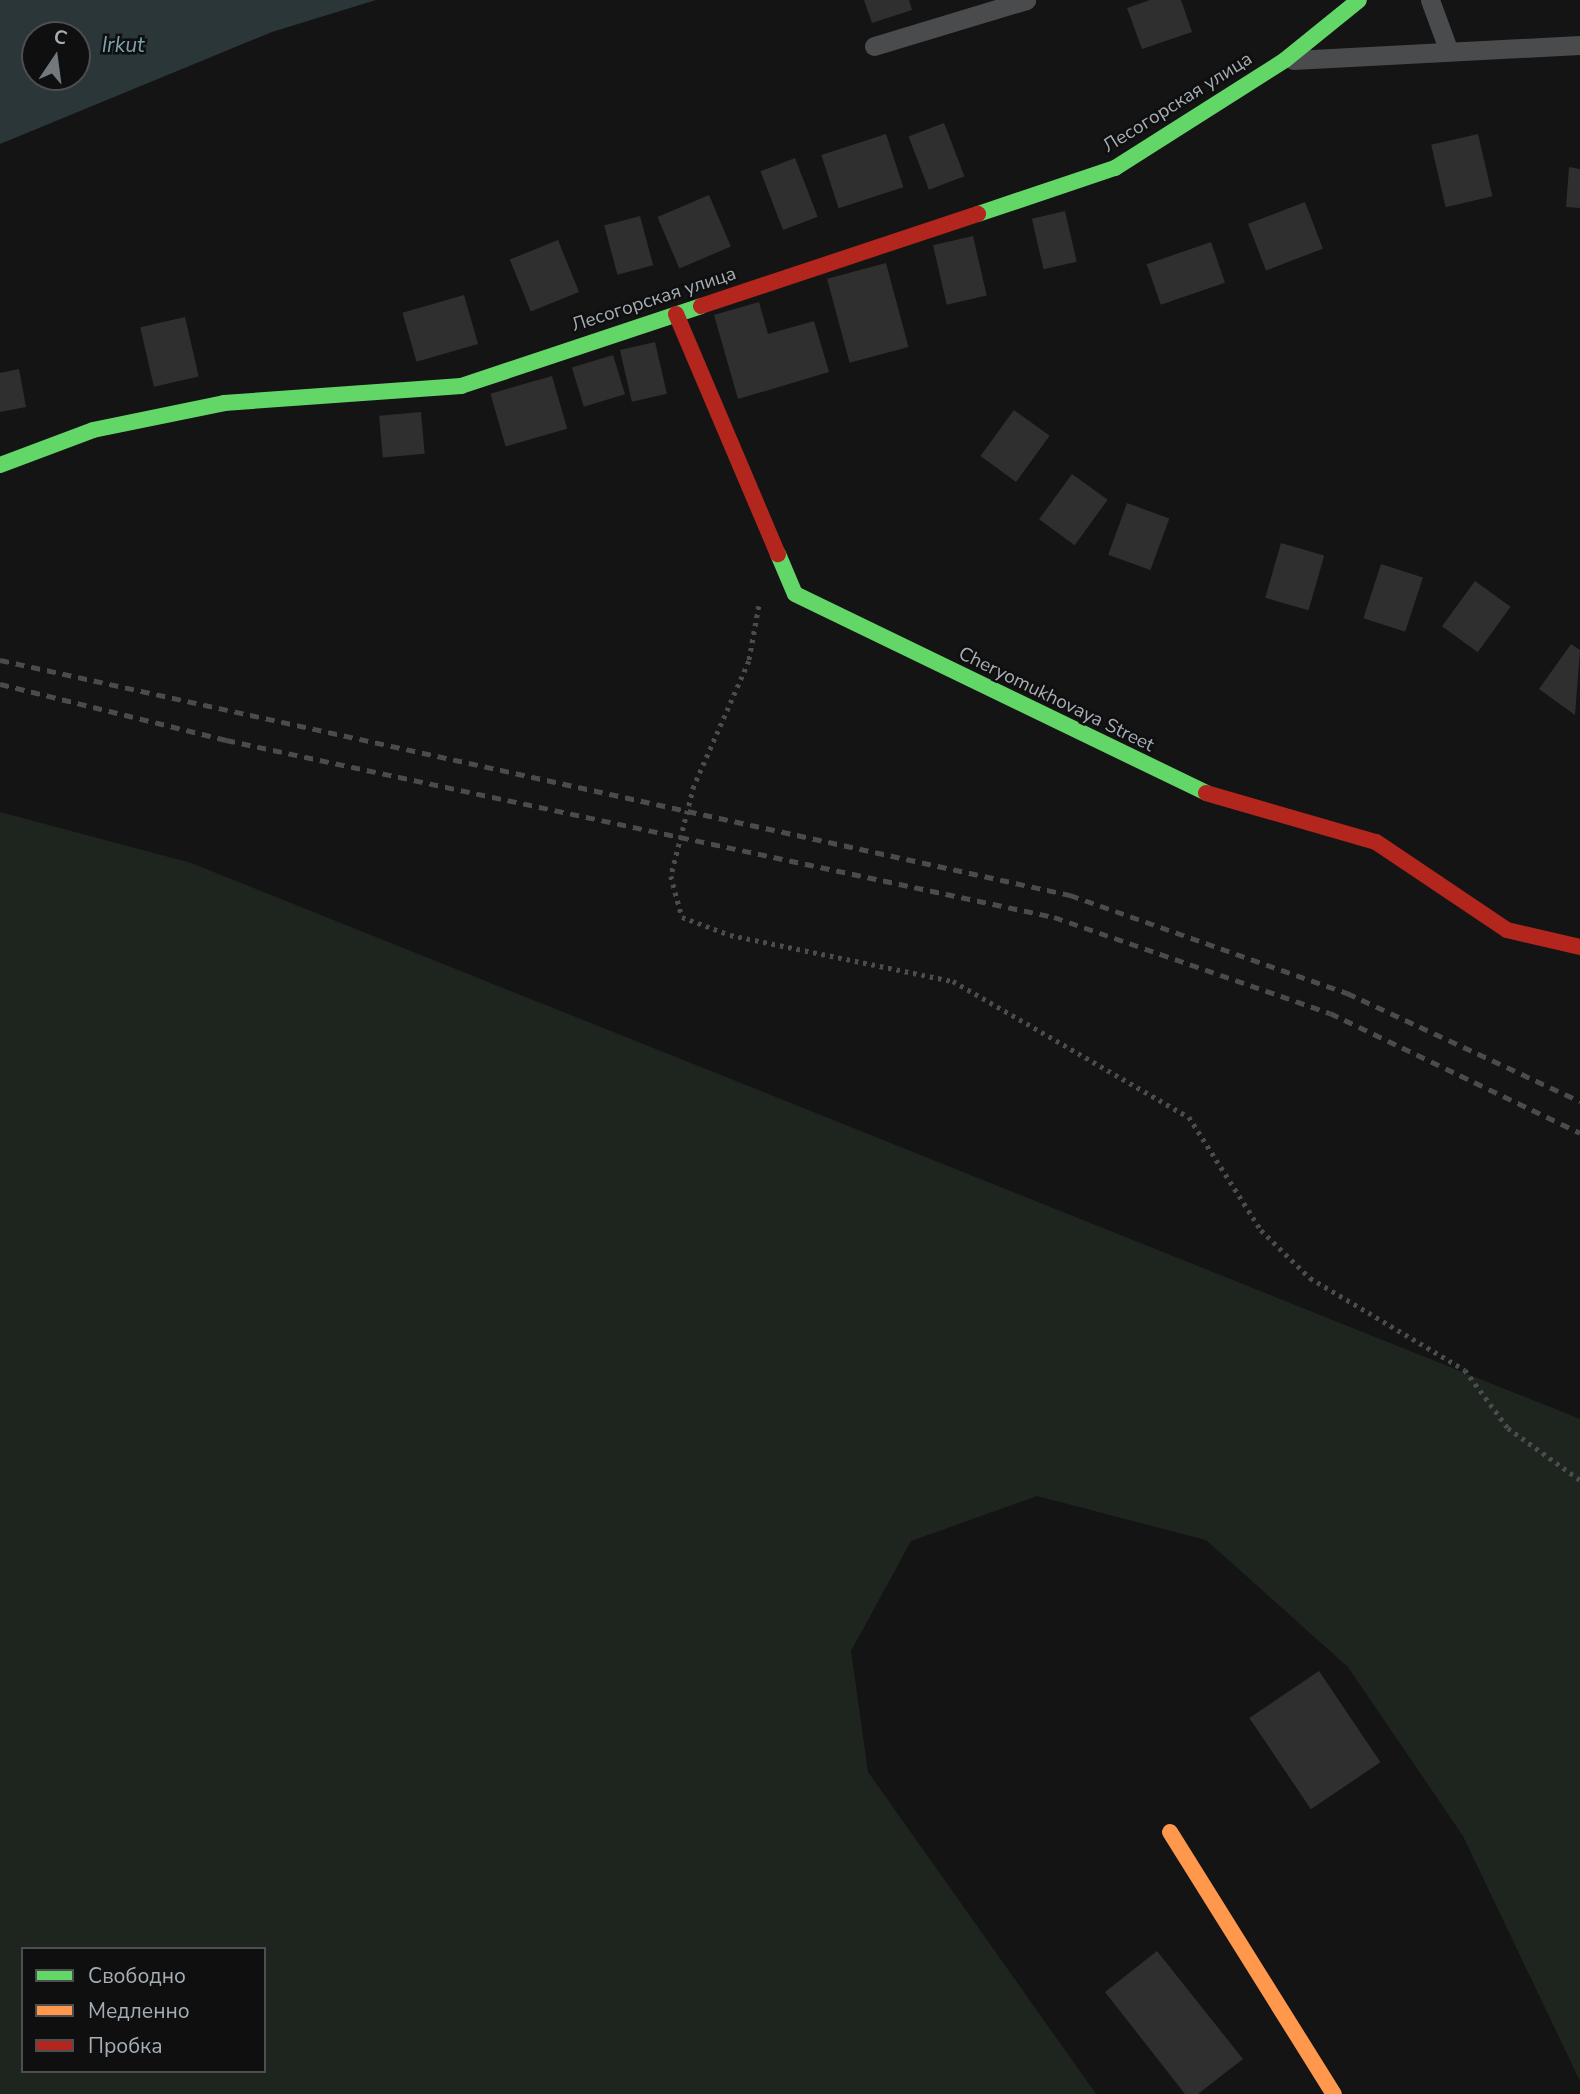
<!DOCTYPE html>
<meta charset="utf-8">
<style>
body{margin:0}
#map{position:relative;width:1580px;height:2094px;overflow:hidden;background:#141415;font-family:"Nunito Sans",sans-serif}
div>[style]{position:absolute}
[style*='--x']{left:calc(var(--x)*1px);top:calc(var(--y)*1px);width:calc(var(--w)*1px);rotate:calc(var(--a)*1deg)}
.green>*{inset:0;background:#1e251f}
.water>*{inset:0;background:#2b3639}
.building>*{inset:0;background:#2f2f30;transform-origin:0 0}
.path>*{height:4.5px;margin-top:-2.25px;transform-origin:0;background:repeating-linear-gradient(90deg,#4a4c4f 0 3.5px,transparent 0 8.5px)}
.lane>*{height:19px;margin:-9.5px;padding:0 9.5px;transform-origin:9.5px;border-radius:9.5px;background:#494b4d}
.fast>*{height:16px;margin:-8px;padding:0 8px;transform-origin:8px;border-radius:8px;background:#63d668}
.slow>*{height:16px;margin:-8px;padding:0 8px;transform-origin:8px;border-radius:8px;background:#ff974d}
.jam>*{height:16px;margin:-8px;padding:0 8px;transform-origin:8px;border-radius:8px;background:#b3261e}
.rail>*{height:5px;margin-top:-2.5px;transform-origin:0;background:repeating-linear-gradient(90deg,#494b4d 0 9px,transparent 0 16px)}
span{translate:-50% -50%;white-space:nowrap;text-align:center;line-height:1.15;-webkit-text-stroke:5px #0f0f10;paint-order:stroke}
.street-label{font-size:19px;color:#a6aeb5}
.water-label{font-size:21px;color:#7ea2af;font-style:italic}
.legend{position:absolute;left:21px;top:1947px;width:245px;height:126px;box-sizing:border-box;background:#0f0f10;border:2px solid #4b4f52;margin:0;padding:9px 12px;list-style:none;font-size:21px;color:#a6aeb5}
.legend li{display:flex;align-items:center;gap:14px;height:35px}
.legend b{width:35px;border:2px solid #4b4f52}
.north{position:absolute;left:21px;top:21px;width:70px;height:70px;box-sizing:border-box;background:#0f0f10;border:2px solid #4b4f52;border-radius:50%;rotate:13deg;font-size:19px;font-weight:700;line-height:28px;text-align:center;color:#a6aeb5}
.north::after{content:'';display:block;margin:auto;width:24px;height:32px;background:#73787d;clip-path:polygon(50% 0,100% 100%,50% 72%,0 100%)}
</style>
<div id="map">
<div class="green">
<div style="clip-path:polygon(evenodd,0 812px,191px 863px,1580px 1419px,1580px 2081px,1463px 1836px,1348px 1667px,1206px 1540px,1037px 1496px,911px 1541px,851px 1651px,868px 1772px,1096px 2094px,0 2094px,0 812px,23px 1949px,264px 1949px,264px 2071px,23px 2071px,23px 1949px)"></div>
</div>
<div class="water">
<div style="clip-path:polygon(evenodd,0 0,376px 0,272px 32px,0 144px,0 0,35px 35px,77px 35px,77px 77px,35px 77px,35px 35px)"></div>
</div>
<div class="building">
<div style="clip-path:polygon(864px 0,909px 0,912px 10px,872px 23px)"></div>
<div style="clip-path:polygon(1150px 0,1181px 0,1192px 32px,1142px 49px,1127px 8px)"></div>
<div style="left:944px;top:123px;width:57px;height:38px;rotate:69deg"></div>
<div style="left:886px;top:134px;width:56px;height:68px;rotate:72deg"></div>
<div style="left:1478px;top:134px;width:64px;height:48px;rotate:77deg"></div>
<div style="left:795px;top:158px;width:63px;height:37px;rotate:69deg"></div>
<div style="clip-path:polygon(1569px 167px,1580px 169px,1580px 208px,1566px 207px)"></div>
<div style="left:709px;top:195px;width:56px;height:56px;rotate:67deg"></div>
<div style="left:1305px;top:202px;width:50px;height:61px;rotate:69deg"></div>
<div style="left:1065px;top:211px;width:52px;height:34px;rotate:77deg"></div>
<div style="left:640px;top:216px;width:51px;height:37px;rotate:75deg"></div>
<div style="left:973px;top:236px;width:61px;height:41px;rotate:77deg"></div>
<div style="left:558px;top:240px;width:56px;height:52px;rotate:68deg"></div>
<div style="left:1211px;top:242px;width:43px;height:68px;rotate:71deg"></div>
<div style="left:886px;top:263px;width:87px;height:61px;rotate:75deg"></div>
<div style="left:464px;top:295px;width:51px;height:64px;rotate:74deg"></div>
<div style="clip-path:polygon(759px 302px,768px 334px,814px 321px,829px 372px,738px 399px,714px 315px)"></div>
<div style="left:185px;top:317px;width:61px;height:46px;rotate:77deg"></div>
<div style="left:655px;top:342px;width:53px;height:36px;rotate:77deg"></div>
<div style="left:613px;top:355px;width:41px;height:43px;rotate:73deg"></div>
<div style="clip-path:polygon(19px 369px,26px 407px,0 412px,0 373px)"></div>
<div style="left:552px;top:376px;width:55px;height:64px;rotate:74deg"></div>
<div style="left:1014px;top:410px;width:44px;height:57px;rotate:36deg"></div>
<div style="left:421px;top:412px;width:42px;height:42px;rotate:85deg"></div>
<div style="left:1072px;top:474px;width:44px;height:56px;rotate:36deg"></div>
<div style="left:1127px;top:503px;width:45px;height:55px;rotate:20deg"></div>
<div style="left:1281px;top:543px;width:45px;height:57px;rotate:16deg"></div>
<div style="left:1381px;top:564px;width:44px;height:57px;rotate:18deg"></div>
<div style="left:1475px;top:581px;width:44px;height:56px;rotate:36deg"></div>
<div style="clip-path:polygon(1571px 644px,1580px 650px,1575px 715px,1539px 689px)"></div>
<div style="left:1319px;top:1671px;width:110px;height:84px;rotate:56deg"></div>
<div style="clip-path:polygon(1157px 1951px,1243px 2059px,1198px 2094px,1185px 2094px,1105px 1992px)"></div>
</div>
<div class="path">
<div style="--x:759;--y:606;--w:56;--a:100.3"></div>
<div style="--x:749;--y:661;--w:137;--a:113.7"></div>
<div style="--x:694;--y:786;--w:93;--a:104.3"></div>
<div style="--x:671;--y:876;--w:42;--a:75"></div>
<div style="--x:682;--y:917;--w:51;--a:20.6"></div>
<div style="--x:730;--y:935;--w:228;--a:11.7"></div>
<div style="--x:953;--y:981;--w:272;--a:30"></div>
<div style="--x:1189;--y:1117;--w:134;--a:57.5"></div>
<div style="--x:1261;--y:1230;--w:69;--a:44.4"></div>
<div style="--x:1310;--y:1278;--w:180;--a:30.7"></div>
<div style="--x:1465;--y:1370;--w:72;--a:53.4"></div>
<div style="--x:1508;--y:1428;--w:89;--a:35.8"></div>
</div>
<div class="lane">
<div style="--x:1430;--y:0;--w:52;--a:69.8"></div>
<div style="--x:874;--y:46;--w:159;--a:-16.8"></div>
<div style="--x:1293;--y:60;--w:287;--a:-3"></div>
</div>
<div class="fast">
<div style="--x:978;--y:214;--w:145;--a:-18.6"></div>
<div style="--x:1115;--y:168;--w:201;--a:-32.4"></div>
<div style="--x:1285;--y:60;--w:95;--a:-39"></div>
<div style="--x:0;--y:465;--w:99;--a:-20.6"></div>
<div style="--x:93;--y:430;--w:134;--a:-11.6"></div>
<div style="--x:224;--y:403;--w:238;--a:-4.1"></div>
<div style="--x:461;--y:386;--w:253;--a:-18.4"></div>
<div style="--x:778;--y:554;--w:43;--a:67"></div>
<div style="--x:795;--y:594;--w:457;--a:25.8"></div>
</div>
<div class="slow">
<div style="--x:1170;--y:1832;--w:309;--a:58"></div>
</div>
<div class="jam">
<div style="--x:701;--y:306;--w:292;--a:-18.4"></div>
<div style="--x:676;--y:314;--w:261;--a:67"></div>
<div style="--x:1206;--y:793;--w:177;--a:16.1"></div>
<div style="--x:1376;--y:842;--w:158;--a:33.9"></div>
<div style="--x:1507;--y:930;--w:75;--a:13.1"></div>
</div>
<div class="rail">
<div style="--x:0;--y:660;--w:1096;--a:12.39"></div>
<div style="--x:1070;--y:895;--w:294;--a:19.5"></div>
<div style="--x:1347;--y:993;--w:257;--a:24.9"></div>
<div style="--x:0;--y:684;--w:233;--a:13.9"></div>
<div style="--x:226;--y:740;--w:847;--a:12.07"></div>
<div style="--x:1054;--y:917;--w:292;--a:19.2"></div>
<div style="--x:1330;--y:1013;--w:277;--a:25.6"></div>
</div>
<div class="street-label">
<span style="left:1178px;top:103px;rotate:-32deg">Лесогорская улица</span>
<span style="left:654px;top:300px;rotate:-18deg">Лесогорская улица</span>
<span style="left:1056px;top:700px;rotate:26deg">Cheryomukhovaya Street</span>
</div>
<div class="water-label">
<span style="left:123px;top:45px">Irkut</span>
</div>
<ul class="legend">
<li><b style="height:9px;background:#63d668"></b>Свободно</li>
<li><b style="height:9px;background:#ff974d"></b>Медленно</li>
<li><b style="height:9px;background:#b3261e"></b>Пробка</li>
</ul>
<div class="north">С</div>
</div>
